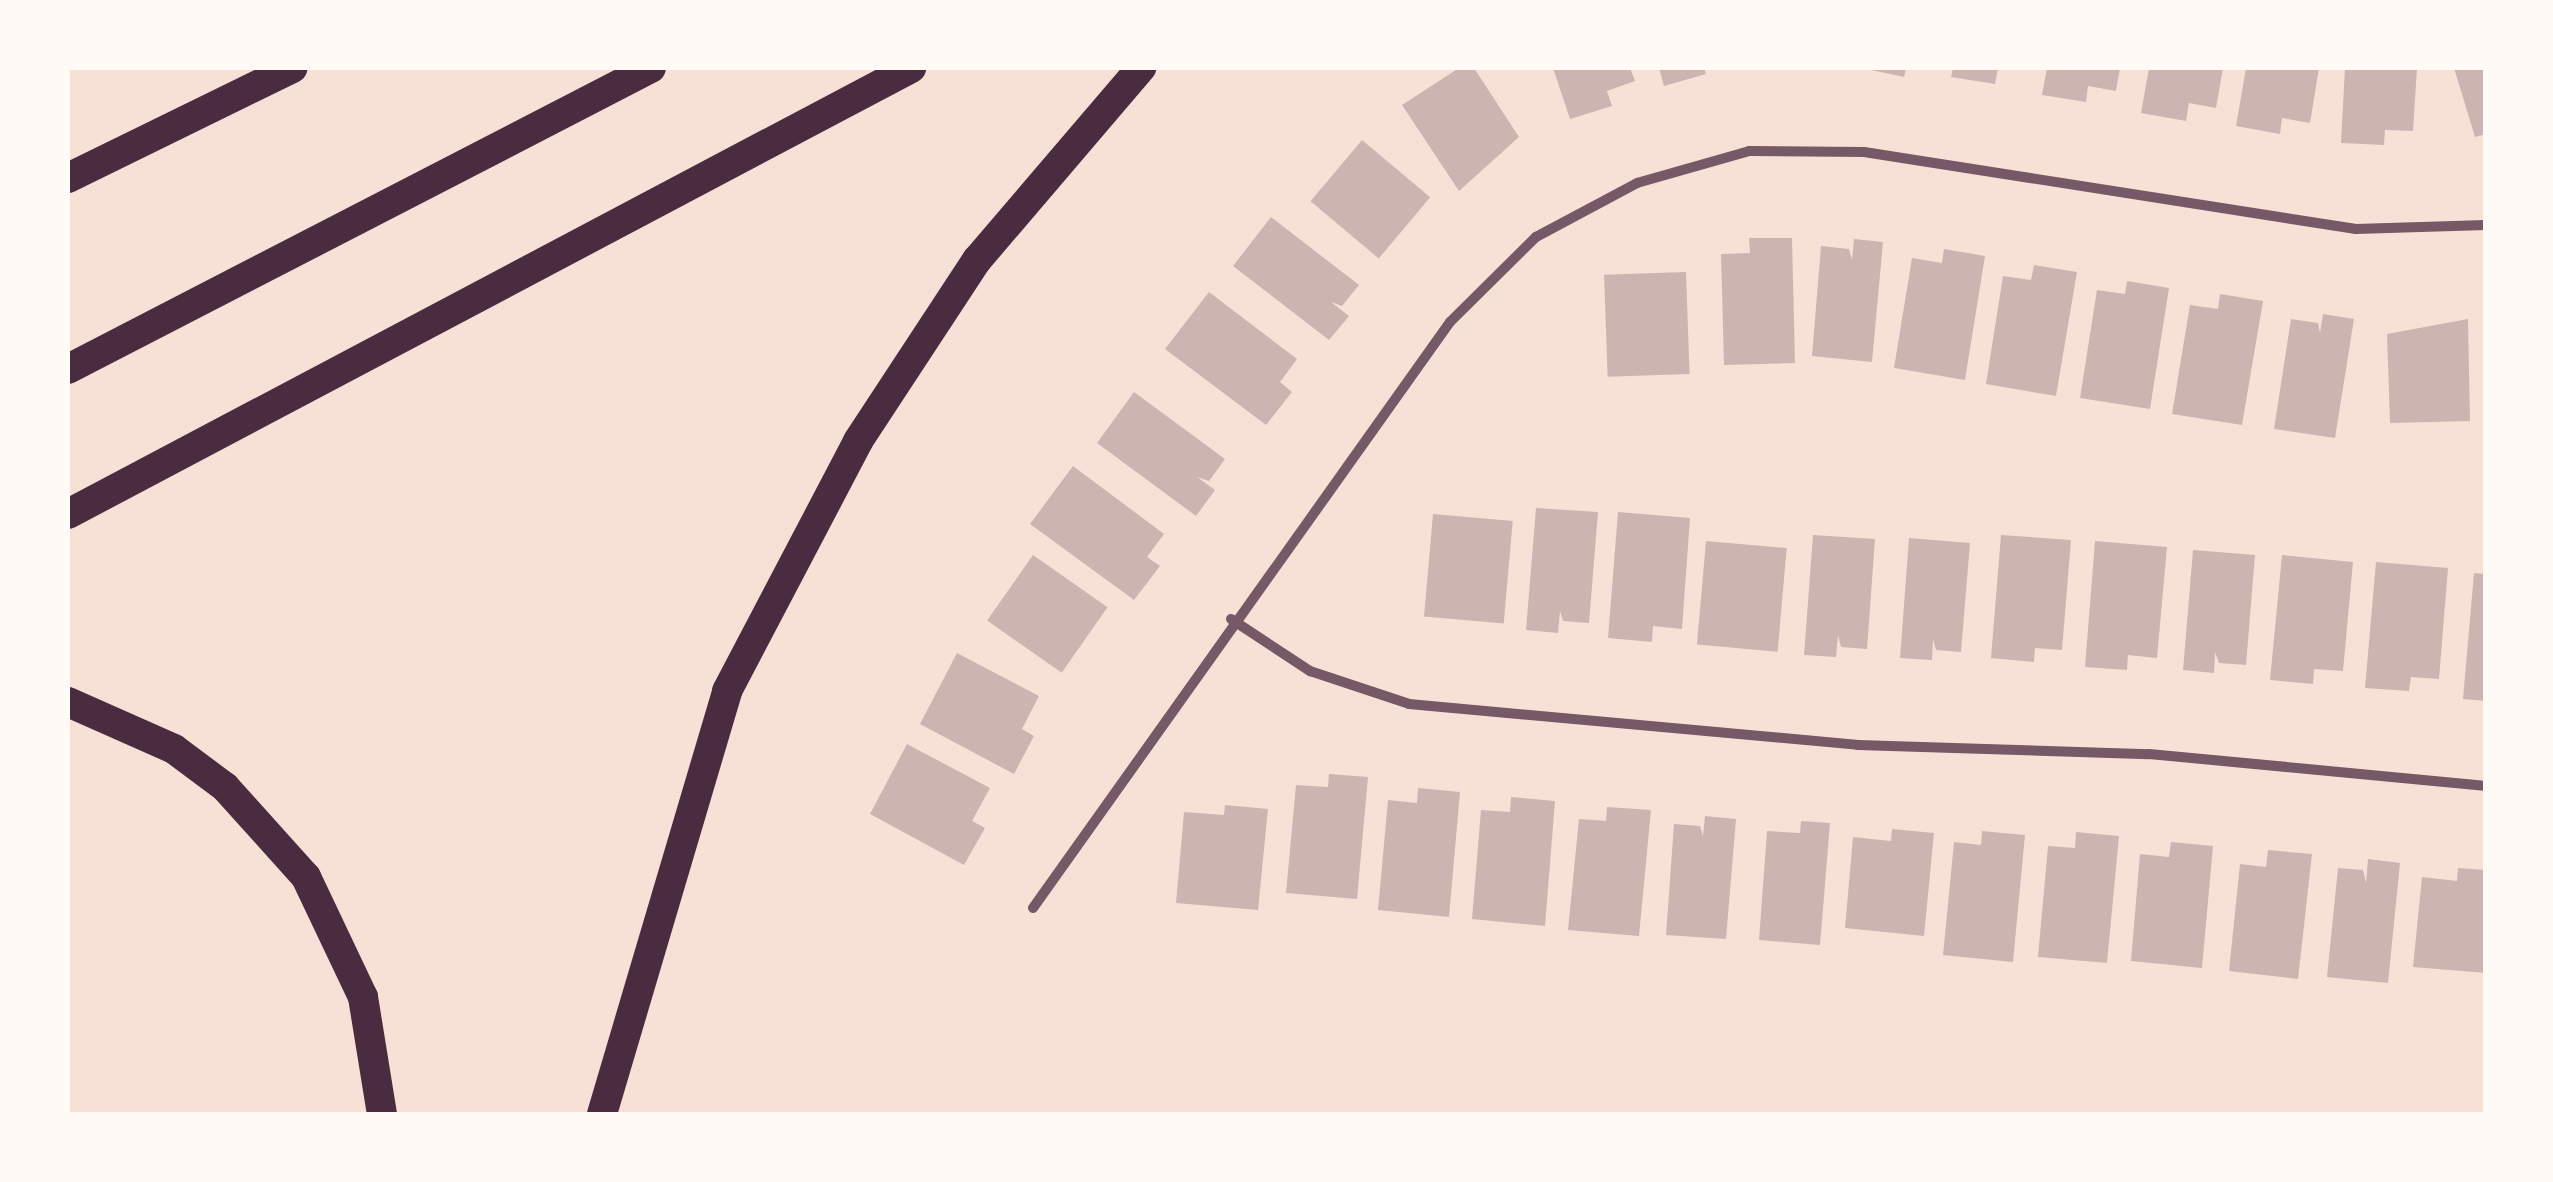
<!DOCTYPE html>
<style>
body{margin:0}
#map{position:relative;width:2553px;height:1182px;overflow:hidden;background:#f7e1d7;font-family:Lato,sans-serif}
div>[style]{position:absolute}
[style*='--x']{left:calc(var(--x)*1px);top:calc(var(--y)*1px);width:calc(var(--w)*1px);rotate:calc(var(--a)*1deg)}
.building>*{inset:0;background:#ccb4b1;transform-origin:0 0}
.minor>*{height:10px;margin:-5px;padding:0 5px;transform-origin:5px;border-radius:5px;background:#755966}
.motorway>*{height:30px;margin:-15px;padding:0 15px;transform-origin:15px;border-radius:15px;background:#4a2c40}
span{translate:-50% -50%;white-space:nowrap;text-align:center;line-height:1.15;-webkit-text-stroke:8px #fffaf5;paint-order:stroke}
.frame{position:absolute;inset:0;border:70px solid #fffaf5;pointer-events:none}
</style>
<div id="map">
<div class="building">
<div style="clip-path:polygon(1459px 68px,1474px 68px,1519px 137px,1459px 191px,1402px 105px)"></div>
<div style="clip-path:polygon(1553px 68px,1630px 68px,1635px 81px,1607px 91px,1612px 106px,1570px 119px)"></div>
<div style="clip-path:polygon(1659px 68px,1704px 68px,1706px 74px,1664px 86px)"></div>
<div style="clip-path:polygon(1862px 68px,1906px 68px,1904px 77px)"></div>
<div style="clip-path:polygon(1953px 68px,1998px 68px,1995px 84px,1951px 77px)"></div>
<div style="clip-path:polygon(2047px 68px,2120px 68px,2116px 91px,2088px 86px,2086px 102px,2042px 95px)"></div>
<div style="clip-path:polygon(2149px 68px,2223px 68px,2216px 108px,2189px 103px,2186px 121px,2141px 113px)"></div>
<div style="clip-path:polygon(2246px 68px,2319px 68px,2310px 123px,2282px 118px,2280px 134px,2236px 126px)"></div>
<div style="clip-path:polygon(2345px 68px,2417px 68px,2413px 131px,2385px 130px,2384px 145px,2341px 143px)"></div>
<div style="clip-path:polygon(2454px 68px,2486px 68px,2486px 134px,2475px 137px)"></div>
<div style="left:1362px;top:140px;width:89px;height:80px;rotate:40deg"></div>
<div style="clip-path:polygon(1271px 217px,1359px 285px,1342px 306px,1331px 302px,1349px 316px,1329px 340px,1233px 266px)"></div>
<div style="clip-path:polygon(1749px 238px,1792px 238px,1795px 363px,1724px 365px,1721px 254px,1750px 253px)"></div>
<div style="clip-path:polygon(1854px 239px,1883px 242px,1872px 362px,1812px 356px,1821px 246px,1849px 249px,1852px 260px)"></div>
<div style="clip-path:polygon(1944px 249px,1985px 256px,1965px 380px,1894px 368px,1912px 258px,1942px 263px)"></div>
<div style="clip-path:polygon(2034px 265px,2077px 272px,2056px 396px,1986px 384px,2003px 276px,2031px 280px)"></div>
<div style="left:1686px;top:272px;width:102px;height:82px;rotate:88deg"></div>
<div style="clip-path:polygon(2127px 281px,2169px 288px,2150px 409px,2080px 398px,2097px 290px,2125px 294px)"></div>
<div style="clip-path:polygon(1209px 292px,1297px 359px,1280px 382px,1292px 392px,1266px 425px,1165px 349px)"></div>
<div style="clip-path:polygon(2220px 294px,2263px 301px,2242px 425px,2172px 414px,2190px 305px,2218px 309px)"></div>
<div style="clip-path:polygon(2323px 314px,2354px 319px,2335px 438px,2274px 429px,2291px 319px,2318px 323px,2320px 333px)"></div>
<div style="clip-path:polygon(2468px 319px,2470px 421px,2390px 423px,2387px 334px)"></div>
<div style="clip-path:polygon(1134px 392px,1225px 459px,1209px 481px,1197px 477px,1215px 490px,1196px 516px,1097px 443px)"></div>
<div style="clip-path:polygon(1073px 466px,1164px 534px,1147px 557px,1160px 566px,1134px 600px,1030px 524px)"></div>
<div style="clip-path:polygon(1536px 508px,1598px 512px,1589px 623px,1563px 621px,1560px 611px,1558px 633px,1526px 630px)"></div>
<div style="clip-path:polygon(1618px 512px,1690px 518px,1682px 629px,1653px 626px,1652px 642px,1608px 638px)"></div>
<div style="left:1433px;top:514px;width:80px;height:103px;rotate:5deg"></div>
<div style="clip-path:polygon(1813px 535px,1875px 539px,1867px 649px,1841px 647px,1838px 635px,1836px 657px,1804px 655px)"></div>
<div style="clip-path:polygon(2001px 535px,2071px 540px,2062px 650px,2035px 648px,2034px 662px,1991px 658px)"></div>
<div style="clip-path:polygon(1909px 538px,1970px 543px,1961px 652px,1936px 650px,1933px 639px,1932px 660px,1900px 658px)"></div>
<div style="left:1706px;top:541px;width:81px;height:104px;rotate:5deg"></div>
<div style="clip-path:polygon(2095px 541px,2167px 547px,2157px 658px,2128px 655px,2127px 670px,2085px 667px)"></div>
<div style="clip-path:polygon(2193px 550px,2255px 555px,2246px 665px,2219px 663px,2215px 652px,2214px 673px,2183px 670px)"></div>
<div style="left:1033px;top:555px;width:91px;height:80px;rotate:35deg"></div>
<div style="clip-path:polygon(2282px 555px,2353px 562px,2343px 671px,2314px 669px,2313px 684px,2270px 680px)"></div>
<div style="clip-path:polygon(2376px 562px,2448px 568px,2439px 679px,2411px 677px,2409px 691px,2365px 688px)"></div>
<div style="clip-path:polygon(2474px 573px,2486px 574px,2486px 701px,2463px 699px)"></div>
<div style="clip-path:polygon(957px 653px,1039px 696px,1022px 729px,1034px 736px,1014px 774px,920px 724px)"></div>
<div style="clip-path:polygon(907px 744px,990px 788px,972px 821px,985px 828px,964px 865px,870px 814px)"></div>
<div style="clip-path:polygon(1329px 774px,1368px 777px,1357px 899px,1286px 893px,1296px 785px,1328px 787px)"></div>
<div style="clip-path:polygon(1418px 788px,1460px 792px,1449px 917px,1378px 910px,1388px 800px,1417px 803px)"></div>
<div style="clip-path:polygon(1511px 797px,1555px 801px,1545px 926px,1472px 919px,1481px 810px,1510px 812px)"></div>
<div style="clip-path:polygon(1225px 805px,1268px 809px,1258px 910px,1176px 903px,1184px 812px,1224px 815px)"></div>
<div style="clip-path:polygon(1607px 807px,1651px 810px,1639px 936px,1568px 930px,1579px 819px,1606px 821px)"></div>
<div style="clip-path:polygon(1705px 816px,1736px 819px,1726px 939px,1666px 935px,1674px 824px,1700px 826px,1703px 836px)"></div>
<div style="clip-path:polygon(1801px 821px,1830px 823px,1820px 945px,1759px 940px,1767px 831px,1800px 833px)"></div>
<div style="clip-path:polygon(1892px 829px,1934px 833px,1924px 936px,1845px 928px,1853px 837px,1891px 841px)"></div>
<div style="clip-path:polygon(1982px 831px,2025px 835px,2013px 962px,1943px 955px,1954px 842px,1981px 845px)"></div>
<div style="clip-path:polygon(2076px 832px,2119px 836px,2107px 963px,2038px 957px,2048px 846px,2075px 848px)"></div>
<div style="clip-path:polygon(2171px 842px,2213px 846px,2202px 968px,2131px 961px,2140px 854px,2169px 857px)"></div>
<div style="clip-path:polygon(2268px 850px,2312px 854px,2298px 979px,2229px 971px,2240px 864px,2266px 867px)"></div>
<div style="clip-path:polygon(2368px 859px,2400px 863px,2388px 983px,2327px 977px,2338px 868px,2363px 870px,2366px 883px)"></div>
<div style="clip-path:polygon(2458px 868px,2486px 870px,2486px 973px,2413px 967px,2422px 877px,2457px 881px)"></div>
</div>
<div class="minor">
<div style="--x:1231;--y:619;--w:95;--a:33.4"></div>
<div style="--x:1310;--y:671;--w:104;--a:18.4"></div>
<div style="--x:1409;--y:704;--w:451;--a:5.2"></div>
<div style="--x:1858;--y:745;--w:291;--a:1.8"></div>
<div style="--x:2149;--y:754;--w:339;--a:5.4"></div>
<div style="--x:1033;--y:908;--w:719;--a:-54.56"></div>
<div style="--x:1450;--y:322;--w:121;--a:-44.7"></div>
<div style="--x:1536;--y:237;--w:115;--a:-28.1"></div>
<div style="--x:1637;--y:183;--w:116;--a:-15.9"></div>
<div style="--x:1749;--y:151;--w:115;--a:0.5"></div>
<div style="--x:1864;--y:152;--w:498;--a:8.9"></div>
<div style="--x:2356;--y:229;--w:130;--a:-1.8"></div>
</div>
<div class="motorway">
<div style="--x:68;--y:178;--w:250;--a:-26.1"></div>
<div style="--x:68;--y:369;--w:656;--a:-27.31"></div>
<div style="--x:68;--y:514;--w:954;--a:-27.88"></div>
<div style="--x:68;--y:702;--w:116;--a:23.9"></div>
<div style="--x:174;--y:749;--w:64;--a:36.7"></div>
<div style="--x:225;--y:787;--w:121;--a:48"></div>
<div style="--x:306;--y:877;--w:133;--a:64.6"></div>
<div style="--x:363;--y:997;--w:119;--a:80.8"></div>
<div style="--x:602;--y:1114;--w:441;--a:-73.5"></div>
<div style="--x:727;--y:691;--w:282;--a:-62.3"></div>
<div style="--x:858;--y:441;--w:217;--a:-56.7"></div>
<div style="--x:977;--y:260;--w:253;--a:-49.5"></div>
</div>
<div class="frame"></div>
</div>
